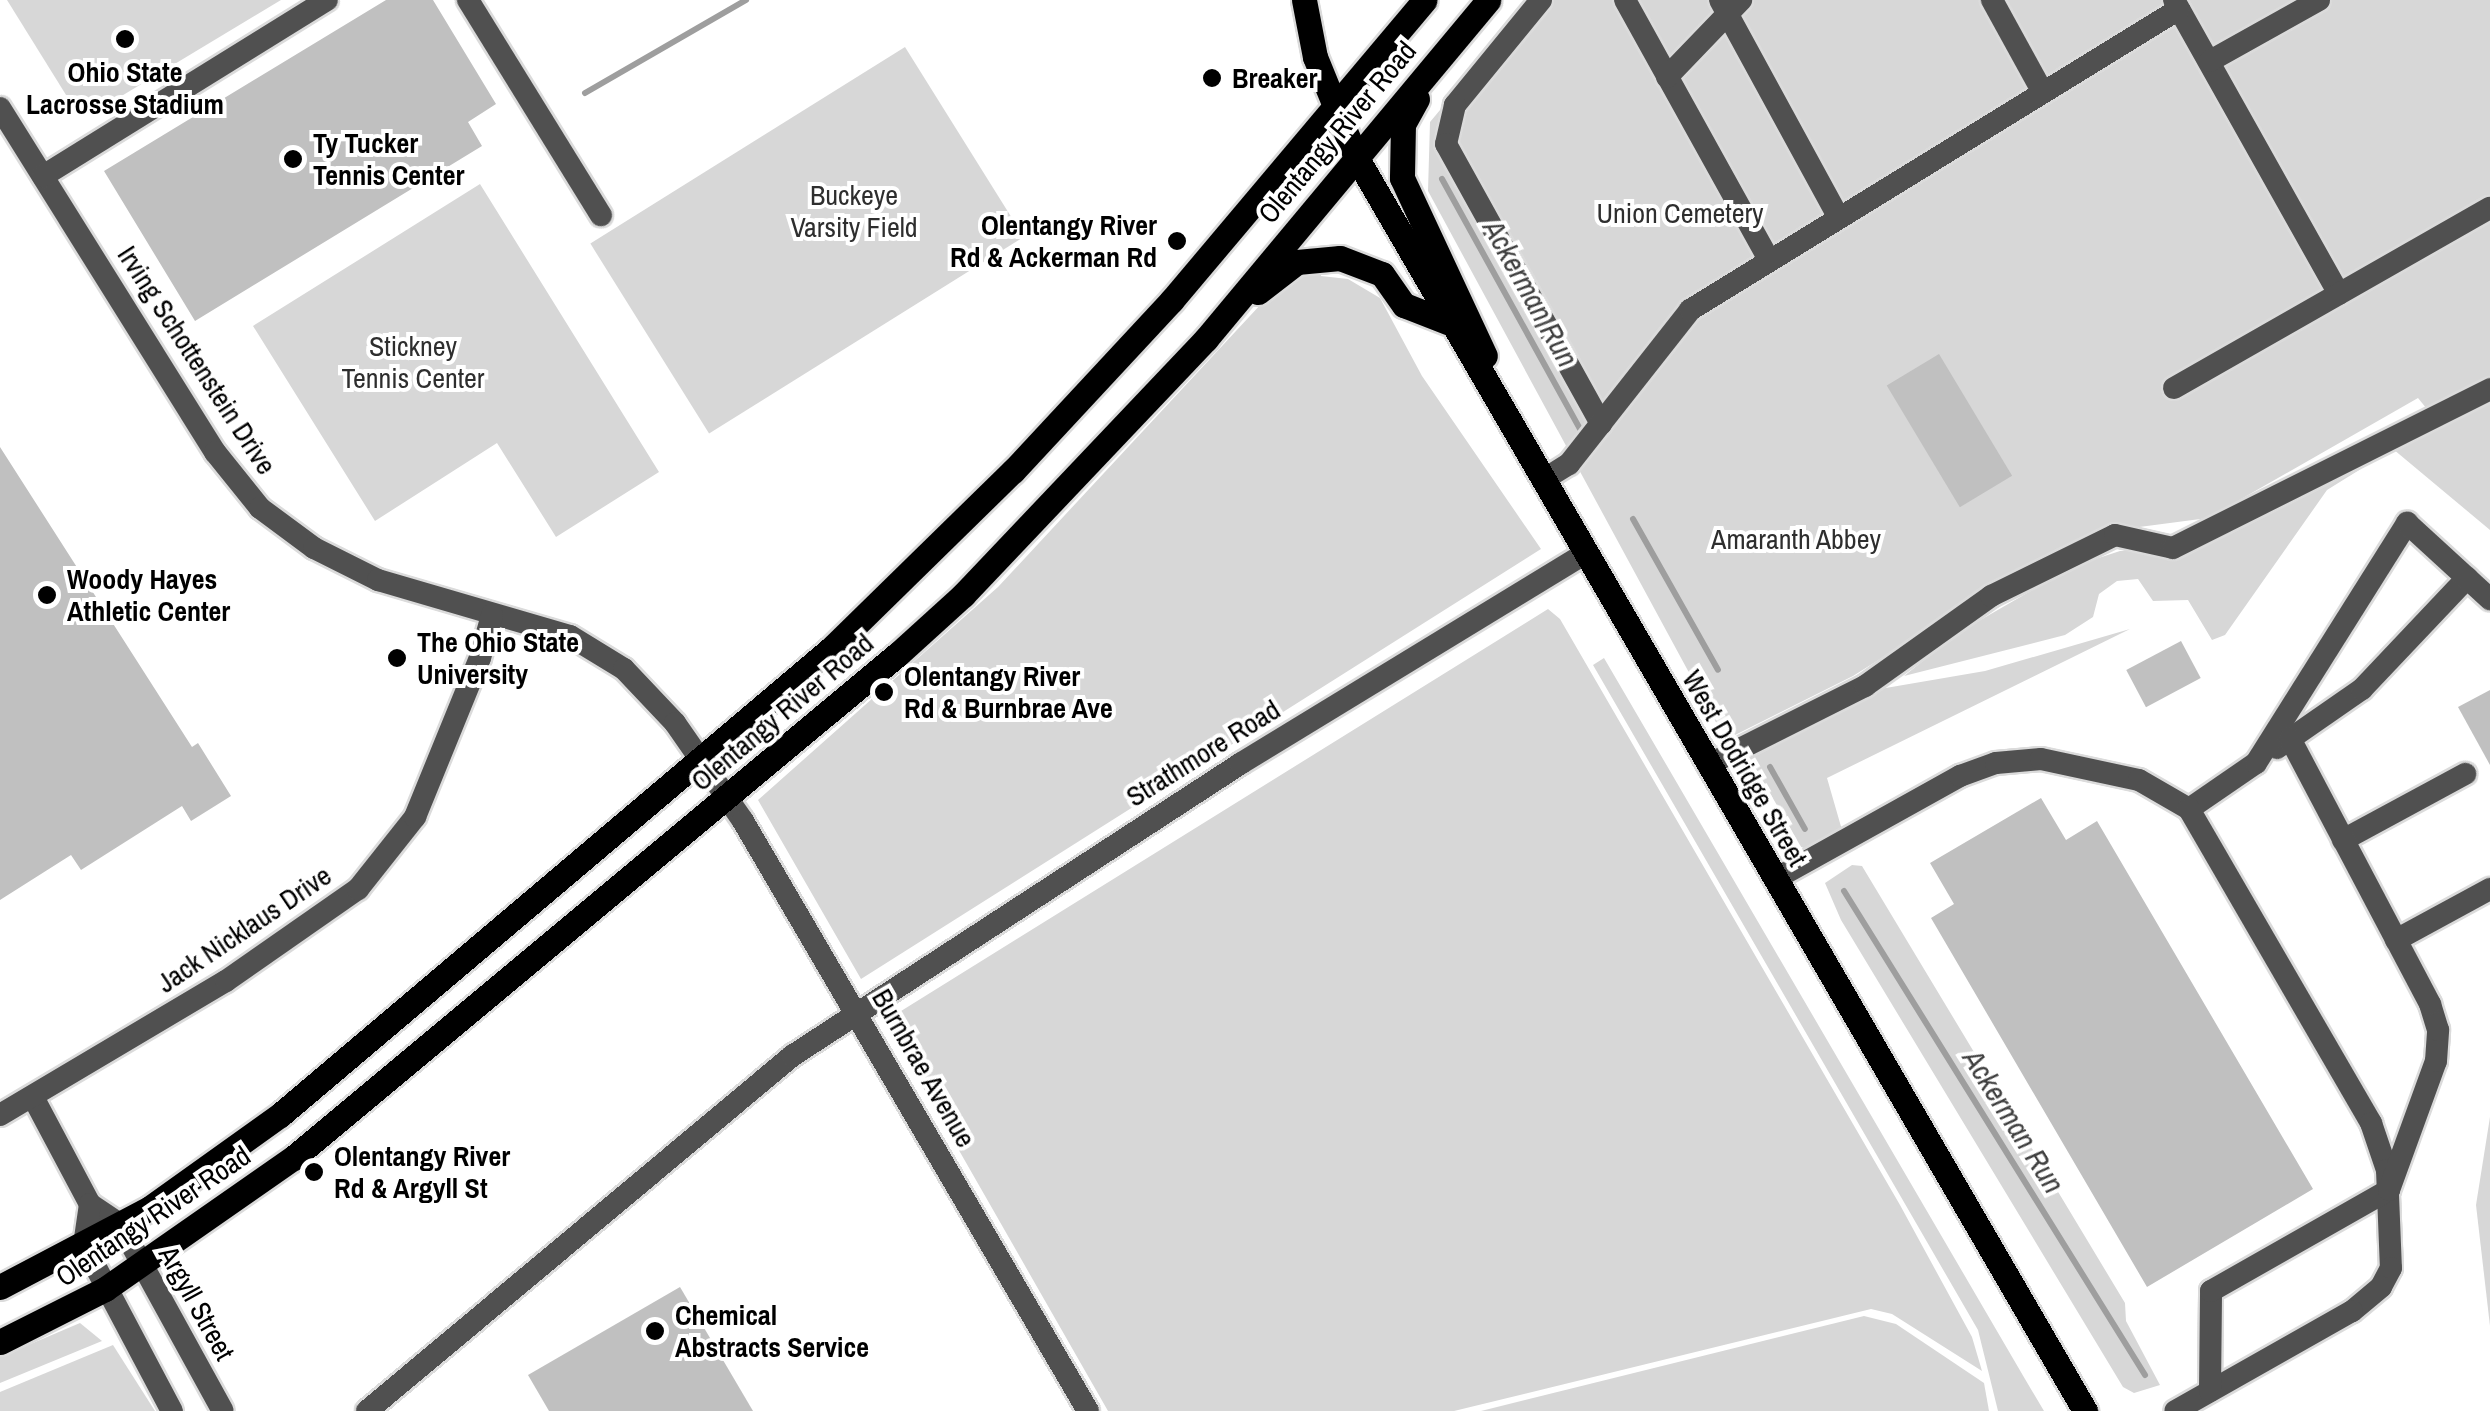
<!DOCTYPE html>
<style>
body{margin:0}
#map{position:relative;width:2490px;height:1411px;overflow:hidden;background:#fff;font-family:"Archivo Narrow",sans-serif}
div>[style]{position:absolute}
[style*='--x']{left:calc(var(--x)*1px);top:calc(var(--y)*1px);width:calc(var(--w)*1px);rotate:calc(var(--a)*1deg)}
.green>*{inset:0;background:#d7d7d7;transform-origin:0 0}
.stream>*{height:6px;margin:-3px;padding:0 3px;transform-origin:3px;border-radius:3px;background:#9e9e9e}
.building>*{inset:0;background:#c0c0c0;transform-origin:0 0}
.roads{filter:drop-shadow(2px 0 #dbdbdb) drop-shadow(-2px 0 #dbdbdb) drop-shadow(0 2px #dbdbdb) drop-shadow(0 -2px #dbdbdb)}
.minor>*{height:22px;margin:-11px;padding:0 11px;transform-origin:11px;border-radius:11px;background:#505050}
.major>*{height:25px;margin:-12.5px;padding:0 12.5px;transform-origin:12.5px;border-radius:12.5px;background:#000}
.dots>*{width:28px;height:28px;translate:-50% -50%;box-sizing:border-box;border:5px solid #fff;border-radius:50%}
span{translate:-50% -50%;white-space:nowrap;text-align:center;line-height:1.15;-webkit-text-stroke:8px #fff;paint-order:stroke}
.poi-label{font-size:28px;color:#000;font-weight:700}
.left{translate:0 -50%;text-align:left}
.right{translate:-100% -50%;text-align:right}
.street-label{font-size:28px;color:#000}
.park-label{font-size:28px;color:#2e2e2e}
.water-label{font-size:30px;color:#3f3f3f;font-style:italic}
</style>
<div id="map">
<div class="green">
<div style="clip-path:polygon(7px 0,281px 0,90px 115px,76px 111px)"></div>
<div style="clip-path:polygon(1532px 0,2490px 0,2490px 530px,2393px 449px,2327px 490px,2225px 635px,2212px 640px,2188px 600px,2153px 601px,2138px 579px,2117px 581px,2099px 594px,2093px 617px,2065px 635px,1904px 676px,1958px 633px,2074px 566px,2120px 551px,2154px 551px,2431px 414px,2418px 398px,2208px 518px,2124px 529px,1990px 590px,1853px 676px,1731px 737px,1719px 728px,1428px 191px,1430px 122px)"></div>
<div style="left:905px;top:47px;width:224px;height:371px;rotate:58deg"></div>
<div style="clip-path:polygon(480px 184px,659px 472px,556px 537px,497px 443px,375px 521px,253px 326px)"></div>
<div style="clip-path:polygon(1320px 267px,1321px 276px,1348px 279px,1380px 298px,1422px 376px,1541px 549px,861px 979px,758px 800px,998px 587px,1275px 289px)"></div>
<div style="clip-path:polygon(1548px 609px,1560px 619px,1900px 1205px,1972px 1337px,1982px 1371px,1892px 1314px,1871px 1309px,1454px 1411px,1108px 1411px,885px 1021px)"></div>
<div style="clip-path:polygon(2130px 629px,1827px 778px,1842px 830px,1810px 850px,1801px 847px,1745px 750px,1874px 690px,1985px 671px)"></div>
<div style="clip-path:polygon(1604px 658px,2025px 1379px,2044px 1411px,1998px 1411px,1978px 1330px,1593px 665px)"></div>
<div style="clip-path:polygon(1852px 865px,1862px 866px,2125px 1303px,2126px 1321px,2160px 1385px,2134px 1393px,2123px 1387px,1841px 920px,1825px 883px)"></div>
<div style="clip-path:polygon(2490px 1117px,2490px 1326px,2476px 1205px)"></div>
<div style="clip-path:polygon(1864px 1316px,1896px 1324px,1984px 1383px,1989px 1411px,1481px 1411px)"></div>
<div style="clip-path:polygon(80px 1323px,102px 1341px,0 1383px,0 1357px)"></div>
<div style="clip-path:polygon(113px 1345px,155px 1411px,0 1411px,0 1392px)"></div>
</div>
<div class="stream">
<div style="--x:585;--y:93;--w:186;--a:-30"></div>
<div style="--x:1442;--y:179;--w:286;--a:61.1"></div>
<div style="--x:1633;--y:519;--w:173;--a:60.6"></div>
<div style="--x:1770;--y:767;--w:71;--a:60.6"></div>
<div style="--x:1844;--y:891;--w:570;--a:58.12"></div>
</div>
<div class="building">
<div style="clip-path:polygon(386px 0,433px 0,496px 104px,468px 122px,482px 146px,195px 321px,104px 171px)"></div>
<div style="left:1939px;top:354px;width:142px;height:61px;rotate:59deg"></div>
<div style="clip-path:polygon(0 447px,192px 747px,198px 743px,231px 796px,191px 821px,182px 806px,81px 870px,71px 855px,0 900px)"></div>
<div style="left:2181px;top:641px;width:42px;height:62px;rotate:62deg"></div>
<div style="clip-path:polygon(2490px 690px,2490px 765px,2458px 707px)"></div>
<div style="clip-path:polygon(2041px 798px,2066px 840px,2097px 821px,2313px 1189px,2147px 1287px,1931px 918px,1954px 904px,1930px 863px)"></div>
<div style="clip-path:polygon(680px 1287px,753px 1411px,549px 1411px,528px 1375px)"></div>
</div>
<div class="roads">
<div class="minor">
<div style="--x:468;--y:0;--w:253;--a:58.3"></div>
<div style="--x:1541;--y:0;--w:136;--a:129.3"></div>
<div style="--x:1455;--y:105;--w:40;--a:103"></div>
<div style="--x:1446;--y:144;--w:320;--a:61"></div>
<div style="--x:1625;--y:0;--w:295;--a:61"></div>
<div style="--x:1720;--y:0;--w:245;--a:61.4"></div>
<div style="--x:1992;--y:0;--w:102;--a:61.2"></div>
<div style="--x:2174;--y:0;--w:337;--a:60.7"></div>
<div style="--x:2210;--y:61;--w:125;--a:-29.2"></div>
<div style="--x:1667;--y:77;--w:107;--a:-46.1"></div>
<div style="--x:0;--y:108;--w:406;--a:58"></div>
<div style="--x:215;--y:452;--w:72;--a:51.2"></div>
<div style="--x:260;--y:508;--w:67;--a:36.5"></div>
<div style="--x:314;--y:548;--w:72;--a:26.6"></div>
<div style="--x:378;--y:580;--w:200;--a:16.3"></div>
<div style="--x:570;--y:636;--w:63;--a:31.4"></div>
<div style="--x:624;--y:669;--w:74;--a:46.6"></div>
<div style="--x:675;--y:723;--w:119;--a:55.2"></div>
<div style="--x:743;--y:821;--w:683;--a:59.68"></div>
<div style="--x:43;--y:176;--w:334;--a:-31.8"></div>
<div style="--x:2174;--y:388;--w:364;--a:-29.7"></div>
<div style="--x:1543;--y:480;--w:31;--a:-32"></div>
<div style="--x:1569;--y:464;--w:196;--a:-51.8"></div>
<div style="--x:1690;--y:310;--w:574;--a:-31.61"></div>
<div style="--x:2277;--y:748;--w:103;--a:-34.8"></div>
<div style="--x:2362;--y:689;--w:153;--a:-46.6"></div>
<div style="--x:1708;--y:765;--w:176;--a:-26.7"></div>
<div style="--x:1865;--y:686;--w:155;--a:-35.5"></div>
<div style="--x:1991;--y:596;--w:138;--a:-26.2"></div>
<div style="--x:2115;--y:535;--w:59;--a:12.6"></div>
<div style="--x:2173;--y:548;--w:355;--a:-26.6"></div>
<div style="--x:2189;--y:809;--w:81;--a:-34.5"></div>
<div style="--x:2256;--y:763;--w:284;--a:-57.8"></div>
<div style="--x:2407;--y:523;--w:113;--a:42.5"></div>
<div style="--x:2343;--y:840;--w:139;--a:-28.4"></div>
<div style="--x:1775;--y:879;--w:212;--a:-29.1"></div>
<div style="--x:1960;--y:776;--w:38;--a:-20"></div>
<div style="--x:1996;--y:763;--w:45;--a:-5.1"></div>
<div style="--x:2041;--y:759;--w:100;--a:12.1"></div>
<div style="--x:2139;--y:780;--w:58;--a:30.1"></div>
<div style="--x:2189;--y:809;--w:363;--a:59.9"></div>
<div style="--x:2371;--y:1123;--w:50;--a:71.2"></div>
<div style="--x:2387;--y:1170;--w:98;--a:87.7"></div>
<div style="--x:2391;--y:1268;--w:21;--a:118"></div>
<div style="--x:2381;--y:1287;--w:38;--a:140"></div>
<div style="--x:2352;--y:1311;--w:203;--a:150.5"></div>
<div style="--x:2396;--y:940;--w:107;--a:-28.5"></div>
<div style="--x:33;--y:1097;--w:121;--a:62"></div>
<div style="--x:90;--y:1204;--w:36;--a:34"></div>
<div style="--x:120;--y:1224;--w:213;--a:61.2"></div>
<div style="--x:0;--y:1115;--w:263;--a:-30.7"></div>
<div style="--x:226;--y:981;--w:161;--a:-34.9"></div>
<div style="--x:358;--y:889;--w:92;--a:-51.6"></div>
<div style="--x:415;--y:817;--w:172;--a:-67.8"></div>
<div style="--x:480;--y:658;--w:45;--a:-74.4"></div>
<div style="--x:90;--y:1204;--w:41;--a:98.3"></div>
<div style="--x:84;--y:1245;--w:188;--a:62.1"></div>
<div style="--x:2210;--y:1391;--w:100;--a:-89.4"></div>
<div style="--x:2211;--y:1291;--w:205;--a:-29.6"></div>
<div style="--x:2389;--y:1190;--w:137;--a:-70"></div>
<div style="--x:2436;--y:1061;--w:31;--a:-86"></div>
<div style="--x:2438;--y:1030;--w:27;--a:-107"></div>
<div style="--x:2430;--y:1004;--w:300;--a:-117.8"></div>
<div style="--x:367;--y:1411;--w:554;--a:-39.87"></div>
<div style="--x:792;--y:1056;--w:535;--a:-33.1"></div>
<div style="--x:1240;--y:764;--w:404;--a:-31.4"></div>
</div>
<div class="major">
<div style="--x:1304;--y:0;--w:58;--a:79.1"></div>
<div style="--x:1315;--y:57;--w:106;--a:67.8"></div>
<div style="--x:1355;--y:155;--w:1453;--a:59.83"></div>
<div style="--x:1417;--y:99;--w:29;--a:119"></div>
<div style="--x:1403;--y:124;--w:54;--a:91.1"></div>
<div style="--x:1402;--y:178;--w:196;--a:65"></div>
<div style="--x:1258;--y:292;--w:49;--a:-37.6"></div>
<div style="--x:1297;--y:262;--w:43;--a:-5.3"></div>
<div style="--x:1340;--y:258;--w:45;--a:20.9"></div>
<div style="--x:1382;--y:274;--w:38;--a:55"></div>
<div style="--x:1404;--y:305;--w:55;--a:21.4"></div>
<div style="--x:0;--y:1287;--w:170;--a:-27.8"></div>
<div style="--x:150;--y:1208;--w:160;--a:-35.6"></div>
<div style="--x:280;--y:1115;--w:724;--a:-40.24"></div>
<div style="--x:833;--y:647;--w:252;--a:-44.4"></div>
<div style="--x:1013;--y:471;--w:233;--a:-47.1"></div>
<div style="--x:1172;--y:300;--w:392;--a:-49.9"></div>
<div style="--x:0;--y:1342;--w:118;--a:-26.8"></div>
<div style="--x:105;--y:1289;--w:229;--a:-34.9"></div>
<div style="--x:293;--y:1158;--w:787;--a:-39.8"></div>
<div style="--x:898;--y:654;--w:88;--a:-42.2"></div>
<div style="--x:963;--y:595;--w:353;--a:-46.5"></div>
<div style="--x:1206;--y:339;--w:441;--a:-50.2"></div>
</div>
</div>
<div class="dots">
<div style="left:125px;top:39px;background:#000"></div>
<div style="left:1212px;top:78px;background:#000"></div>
<div style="left:293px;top:159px;background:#000"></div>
<div style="left:1177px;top:241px;background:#000"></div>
<div style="left:47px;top:595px;background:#000"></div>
<div style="left:397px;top:658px;background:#000"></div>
<div style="left:884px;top:692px;background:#000"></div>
<div style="left:314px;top:1172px;background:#000"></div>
<div style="left:655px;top:1331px;background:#000"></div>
</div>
<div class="poi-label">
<span style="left:125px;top:88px">Ohio State<br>Lacrosse Stadium</span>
<span class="left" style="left:1232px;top:78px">Breaker</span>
<span class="left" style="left:313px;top:159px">Ty Tucker<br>Tennis Center</span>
<span class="right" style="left:1157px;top:241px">Olentangy River<br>Rd &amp; Ackerman Rd</span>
<span class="left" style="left:67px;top:595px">Woody Hayes<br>Athletic Center</span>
<span class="left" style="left:417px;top:658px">The Ohio State<br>University</span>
<span class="left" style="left:904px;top:692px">Olentangy River<br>Rd &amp; Burnbrae Ave</span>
<span class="left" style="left:334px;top:1172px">Olentangy River<br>Rd &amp; Argyll St</span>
<span class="left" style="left:675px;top:1331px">Chemical<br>Abstracts Service</span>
</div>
<div class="street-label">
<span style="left:1337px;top:132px;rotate:-50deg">Olentangy River Road</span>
<span style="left:197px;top:360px;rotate:57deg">Irving Schottenstein Drive</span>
<span style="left:782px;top:712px;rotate:-40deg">Olentangy River Road</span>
<span style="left:1203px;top:753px;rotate:-32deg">Strathmore Road</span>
<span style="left:1745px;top:768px;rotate:60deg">West Dodridge Street</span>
<span style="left:244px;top:929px;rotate:-34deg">Jack Nicklaus Drive</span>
<span style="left:924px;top:1068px;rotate:60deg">Burnbrae Avenue</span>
<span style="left:153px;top:1216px;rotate:-34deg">Olentangy River Road</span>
<span style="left:197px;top:1303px;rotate:61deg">Argyll Street</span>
</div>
<div class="park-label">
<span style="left:854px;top:211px">Buckeye<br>Varsity Field</span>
<span style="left:1680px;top:213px">Union Cemetery</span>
<span style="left:413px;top:362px">Stickney<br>Tennis Center</span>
<span style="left:1796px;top:539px">Amaranth Abbey</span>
</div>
<div class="water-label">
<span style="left:1531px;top:293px;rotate:61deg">Ackerman Run</span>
<span style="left:2014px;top:1121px;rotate:58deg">Ackerman Run</span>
</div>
</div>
